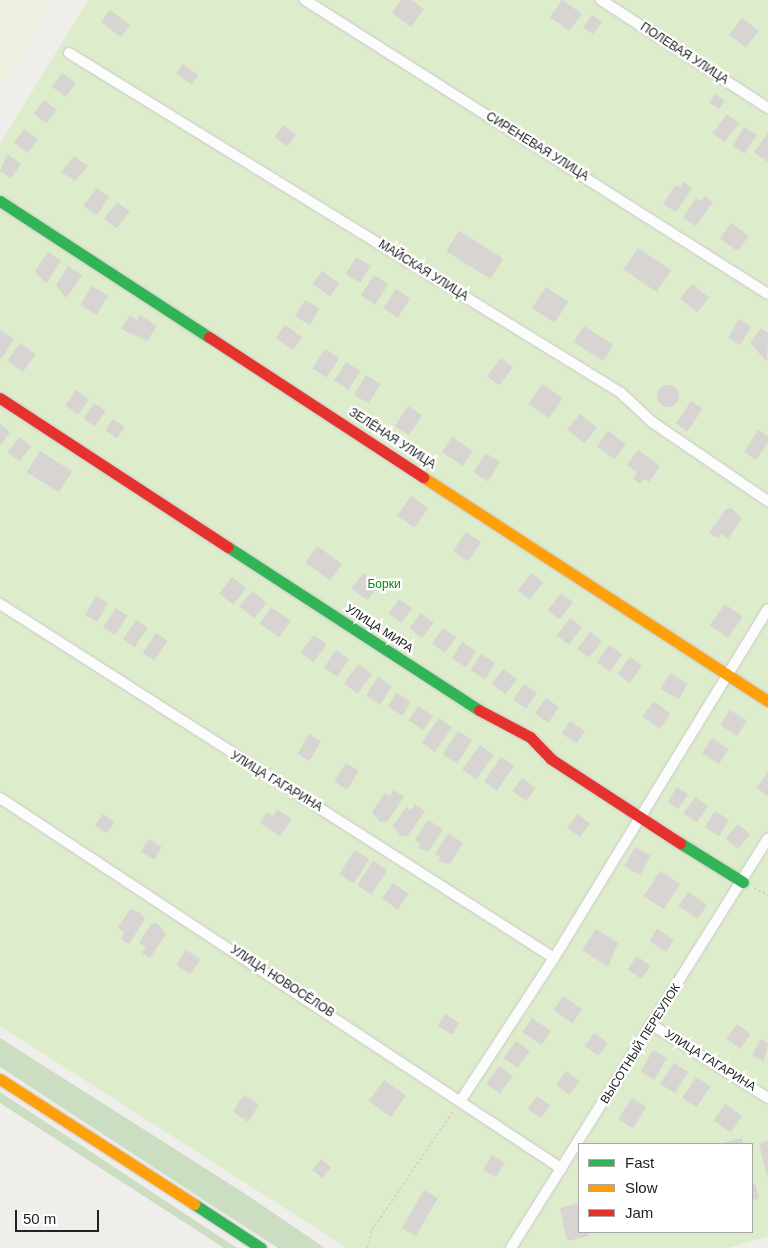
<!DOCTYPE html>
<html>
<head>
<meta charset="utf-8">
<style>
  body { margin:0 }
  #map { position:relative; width:768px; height:1248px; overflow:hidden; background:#f0eeeb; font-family:Arial,sans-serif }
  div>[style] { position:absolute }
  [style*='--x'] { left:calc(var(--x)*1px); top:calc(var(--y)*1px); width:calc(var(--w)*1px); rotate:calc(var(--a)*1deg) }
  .farmland>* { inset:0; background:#efefdf }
  .grass>* { inset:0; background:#ddeccb }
  .forest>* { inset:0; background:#cbdec1 }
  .building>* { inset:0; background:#d7d4d2; transform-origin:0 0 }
  .round { border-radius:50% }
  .path>* { height:2px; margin-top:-1px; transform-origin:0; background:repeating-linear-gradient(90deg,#dccecd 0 2.5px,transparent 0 5px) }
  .roads { filter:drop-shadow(0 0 1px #c9c8c7) drop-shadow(0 0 1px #c9c8c7) }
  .street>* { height:10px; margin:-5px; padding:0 5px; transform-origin:5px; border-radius:5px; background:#fdfcfc }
  .fast>* { height:11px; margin:-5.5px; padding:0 5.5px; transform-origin:5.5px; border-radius:5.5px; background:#30b455 }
  .slow>* { height:11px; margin:-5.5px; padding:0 5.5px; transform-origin:5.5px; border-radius:5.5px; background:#ff9f0a }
  .jam>* { height:11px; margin:-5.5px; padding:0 5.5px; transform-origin:5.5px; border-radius:5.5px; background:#e5322d }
  span { translate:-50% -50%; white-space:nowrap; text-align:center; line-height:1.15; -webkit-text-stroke:4.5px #fff; paint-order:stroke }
  .street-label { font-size:12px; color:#222 }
  .park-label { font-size:12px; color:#0c8416 }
  .legend { position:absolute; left:578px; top:1143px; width:175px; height:90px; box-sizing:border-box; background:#fff; border:1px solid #a7a7a7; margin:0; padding:6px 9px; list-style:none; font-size:15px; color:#222 }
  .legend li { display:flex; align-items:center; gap:10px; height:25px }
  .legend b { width:25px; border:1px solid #a7a7a7 }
  .scale { position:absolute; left:15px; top:1210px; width:84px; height:22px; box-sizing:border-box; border:2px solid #222; border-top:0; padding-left:6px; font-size:15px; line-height:18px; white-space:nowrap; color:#222; -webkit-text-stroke:4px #fff; paint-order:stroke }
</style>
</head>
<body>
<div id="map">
  <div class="farmland">
    <div style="clip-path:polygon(0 0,54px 0,0 88px)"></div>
  </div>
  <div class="grass">
    <div style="clip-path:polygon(evenodd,88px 0,768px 0,768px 1237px,727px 1248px,347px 1248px,0 1026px,0 144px,88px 0,579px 1144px,752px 1144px,752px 1232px,579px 1232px,579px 1144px)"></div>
  </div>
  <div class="forest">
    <div style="clip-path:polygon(0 1038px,244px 1193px,325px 1248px,278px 1248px,219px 1210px,0 1067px)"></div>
    <div style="clip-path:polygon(0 1092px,237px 1248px,224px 1248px,0 1103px)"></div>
  </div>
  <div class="building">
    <div style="clip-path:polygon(401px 0,411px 0,424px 9px,411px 27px,392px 13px)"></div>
    <div style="left:562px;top:0;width:24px;height:21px;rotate:35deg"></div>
    <div style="left:110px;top:10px;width:25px;height:15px;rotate:37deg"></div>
    <div style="left:592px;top:15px;width:12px;height:15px;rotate:35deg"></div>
    <div style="left:742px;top:18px;width:21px;height:21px;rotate:37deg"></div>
    <div style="left:183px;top:64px;width:19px;height:12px;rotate:35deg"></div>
    <div style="left:62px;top:73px;width:17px;height:17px;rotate:36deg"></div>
    <div style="left:715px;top:94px;width:12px;height:10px;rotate:35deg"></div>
    <div style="left:44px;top:100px;width:16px;height:17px;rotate:38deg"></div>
    <div style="left:727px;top:114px;width:15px;height:24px;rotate:37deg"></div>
    <div style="left:283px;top:125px;width:16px;height:15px;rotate:35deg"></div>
    <div style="left:744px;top:127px;width:15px;height:22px;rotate:32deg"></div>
    <div style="left:24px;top:129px;width:17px;height:17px;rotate:36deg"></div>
    <div style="clip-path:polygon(768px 133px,768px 162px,754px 152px)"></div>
    <div style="clip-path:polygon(7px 154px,21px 164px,11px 178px,0 171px)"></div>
    <div style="clip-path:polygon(74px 156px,88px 166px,75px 181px,61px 172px)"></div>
    <div style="clip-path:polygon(684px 182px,692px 188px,676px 212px,663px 204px,676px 185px,680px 187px)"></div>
    <div style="clip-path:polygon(97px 188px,109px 197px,97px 215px,83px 206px)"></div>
    <div style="clip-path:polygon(704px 196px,713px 202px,696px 226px,683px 218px,696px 198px,701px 201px)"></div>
    <div style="left:117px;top:202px;width:16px;height:21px;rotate:38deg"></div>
    <div style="left:731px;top:223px;width:22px;height:19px;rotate:36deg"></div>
    <div style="left:459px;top:231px;width:52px;height:24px;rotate:32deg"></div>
    <div style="left:638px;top:248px;width:40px;height:26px;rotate:34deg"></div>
    <div style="clip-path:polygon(48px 252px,61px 261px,46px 284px,35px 271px)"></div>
    <div style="left:356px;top:257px;width:17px;height:20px;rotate:31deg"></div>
    <div style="clip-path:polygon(68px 266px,82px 275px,66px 298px,56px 285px)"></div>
    <div style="left:322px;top:271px;width:21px;height:16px;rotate:35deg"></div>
    <div style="left:374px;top:275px;width:17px;height:24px;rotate:33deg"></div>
    <div style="left:692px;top:284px;width:22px;height:19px;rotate:39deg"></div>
    <div style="left:92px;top:286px;width:19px;height:22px;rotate:32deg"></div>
    <div style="left:546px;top:287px;width:27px;height:25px;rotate:34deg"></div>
    <div style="left:396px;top:289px;width:17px;height:23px;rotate:33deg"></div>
    <div style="left:305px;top:300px;width:17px;height:19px;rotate:31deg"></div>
    <div style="clip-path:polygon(130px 315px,137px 320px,140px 315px,157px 326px,147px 341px,121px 329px)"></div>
    <div style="left:739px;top:319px;width:14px;height:22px;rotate:30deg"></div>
    <div style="left:285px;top:325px;width:21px;height:16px;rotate:35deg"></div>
    <div style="left:584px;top:326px;width:35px;height:19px;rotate:33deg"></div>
    <div style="clip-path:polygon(761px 328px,768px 333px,767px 362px,750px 343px)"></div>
    <div style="clip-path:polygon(0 330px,14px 339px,2px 358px,0 357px)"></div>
    <div style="left:20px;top:343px;width:19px;height:22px;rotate:35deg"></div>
    <div style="left:325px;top:349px;width:17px;height:23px;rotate:33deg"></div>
    <div style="left:501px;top:358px;width:15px;height:23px;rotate:37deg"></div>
    <div style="left:346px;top:362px;width:17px;height:22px;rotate:33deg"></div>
    <div style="left:366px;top:375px;width:17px;height:23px;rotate:31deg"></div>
    <div style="left:542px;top:384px;width:25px;height:24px;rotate:34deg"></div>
    <div class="round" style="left:657px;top:385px;width:22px;height:22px"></div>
    <div style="left:76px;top:390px;width:16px;height:19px;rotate:35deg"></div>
    <div style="left:691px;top:401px;width:14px;height:27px;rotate:34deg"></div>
    <div style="left:94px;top:403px;width:14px;height:19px;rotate:34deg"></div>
    <div style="left:408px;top:406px;width:17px;height:24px;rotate:33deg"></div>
    <div style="left:580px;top:414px;width:22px;height:20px;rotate:39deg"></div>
    <div style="left:113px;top:419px;width:14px;height:14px;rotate:34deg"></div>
    <div style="clip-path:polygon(0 424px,10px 432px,0 446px)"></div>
    <div style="clip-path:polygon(758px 430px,768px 436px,768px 442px,756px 460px,744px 452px)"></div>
    <div style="left:608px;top:431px;width:22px;height:19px;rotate:36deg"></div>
    <div style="left:19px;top:437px;width:15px;height:19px;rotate:37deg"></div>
    <div style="left:452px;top:437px;width:25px;height:18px;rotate:34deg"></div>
    <div style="clip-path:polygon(638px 450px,660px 466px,649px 482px,644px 479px,640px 484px,633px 478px,637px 472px,627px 465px)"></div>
    <div style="left:40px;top:451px;width:38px;height:25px;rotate:32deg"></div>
    <div style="left:486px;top:453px;width:17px;height:23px;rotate:33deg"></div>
    <div style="left:411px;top:496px;width:21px;height:24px;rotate:35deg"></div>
    <div style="clip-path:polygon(731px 508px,742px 518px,728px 539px,721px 534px,718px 538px,709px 533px,726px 509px)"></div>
    <div style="left:466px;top:532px;width:18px;height:23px;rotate:34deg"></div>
    <div style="left:317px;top:546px;width:31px;height:20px;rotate:36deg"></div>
    <div style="left:363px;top:573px;width:20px;height:19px;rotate:37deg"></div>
    <div style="left:531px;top:573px;width:15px;height:22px;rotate:37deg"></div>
    <div style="left:232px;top:577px;width:18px;height:21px;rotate:38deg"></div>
    <div style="left:252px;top:591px;width:19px;height:20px;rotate:39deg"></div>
    <div style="left:561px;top:593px;width:15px;height:22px;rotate:37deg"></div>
    <div style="left:96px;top:596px;width:14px;height:22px;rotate:30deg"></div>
    <div style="left:399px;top:599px;width:16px;height:18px;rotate:35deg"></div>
    <div style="left:725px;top:604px;width:22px;height:26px;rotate:36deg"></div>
    <div style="left:271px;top:607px;width:24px;height:20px;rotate:35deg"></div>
    <div style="left:116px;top:608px;width:14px;height:23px;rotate:34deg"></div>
    <div style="left:421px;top:613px;width:16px;height:19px;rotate:38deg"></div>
    <div style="left:570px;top:618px;width:15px;height:22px;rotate:37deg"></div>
    <div style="left:136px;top:620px;width:14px;height:23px;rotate:34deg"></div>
    <div style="left:443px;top:628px;width:16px;height:19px;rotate:35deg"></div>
    <div style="left:590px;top:632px;width:15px;height:21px;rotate:37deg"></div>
    <div style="left:156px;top:633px;width:14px;height:24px;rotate:34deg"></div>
    <div style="left:314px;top:635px;width:16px;height:22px;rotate:38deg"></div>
    <div style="left:462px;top:642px;width:17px;height:19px;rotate:33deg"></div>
    <div style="left:609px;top:645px;width:16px;height:21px;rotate:35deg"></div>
    <div style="left:336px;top:650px;width:16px;height:21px;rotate:35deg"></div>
    <div style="left:481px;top:654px;width:17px;height:19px;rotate:33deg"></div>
    <div style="left:630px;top:657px;width:15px;height:21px;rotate:37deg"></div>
    <div style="left:358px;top:664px;width:17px;height:24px;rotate:36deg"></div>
    <div style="left:503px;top:669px;width:17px;height:19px;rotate:36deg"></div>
    <div style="left:670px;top:673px;width:21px;height:18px;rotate:31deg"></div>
    <div style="left:378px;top:677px;width:17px;height:22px;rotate:33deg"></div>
    <div style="left:524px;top:684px;width:16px;height:19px;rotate:35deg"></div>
    <div style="left:396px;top:693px;width:17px;height:16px;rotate:31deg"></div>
    <div style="left:546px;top:698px;width:16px;height:19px;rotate:35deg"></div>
    <div style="left:654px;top:701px;width:21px;height:19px;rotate:37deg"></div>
    <div style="left:418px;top:706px;width:18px;height:17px;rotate:34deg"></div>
    <div style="left:730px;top:710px;width:20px;height:18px;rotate:33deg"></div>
    <div style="left:439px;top:718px;width:16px;height:30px;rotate:35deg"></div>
    <div style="left:570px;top:721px;width:18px;height:15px;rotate:34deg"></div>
    <div style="left:458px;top:731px;width:17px;height:28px;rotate:33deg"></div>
    <div style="left:309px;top:734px;width:14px;height:23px;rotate:30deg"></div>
    <div style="left:712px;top:738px;width:20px;height:18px;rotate:33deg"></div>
    <div style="left:480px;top:745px;width:17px;height:30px;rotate:36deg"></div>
    <div style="left:501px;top:757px;width:16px;height:30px;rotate:35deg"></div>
    <div style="left:346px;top:763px;width:15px;height:22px;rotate:32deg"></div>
    <div style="clip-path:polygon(768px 771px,768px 796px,757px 788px)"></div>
    <div style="left:522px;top:778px;width:17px;height:16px;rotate:36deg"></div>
    <div style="left:677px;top:787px;width:13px;height:18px;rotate:32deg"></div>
    <div style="clip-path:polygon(394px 790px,404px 797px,387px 822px,380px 822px,372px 812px,385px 793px,390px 796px)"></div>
    <div style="left:695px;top:797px;width:16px;height:20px;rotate:35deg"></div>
    <div style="clip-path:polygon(415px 804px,425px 811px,408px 836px,401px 836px,393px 826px,406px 807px,411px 810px)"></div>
    <div style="clip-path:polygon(277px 809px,292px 819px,280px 836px,260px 823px,267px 812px,273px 816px)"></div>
    <div style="left:715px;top:811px;width:17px;height:19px;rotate:33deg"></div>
    <div style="left:103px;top:814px;width:14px;height:14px;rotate:34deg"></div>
    <div style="left:577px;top:814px;width:16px;height:17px;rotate:35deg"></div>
    <div style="clip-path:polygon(428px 820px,443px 829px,429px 851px,418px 848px,420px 844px,415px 840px)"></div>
    <div style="left:738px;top:824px;width:16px;height:19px;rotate:40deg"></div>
    <div style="clip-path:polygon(448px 833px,463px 843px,450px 864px,438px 861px,440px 857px,435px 854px)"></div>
    <div style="left:149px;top:839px;width:15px;height:15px;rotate:32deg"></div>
    <div style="left:635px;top:847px;width:18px;height:22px;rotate:29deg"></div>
    <div style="left:355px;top:850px;width:17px;height:29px;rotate:33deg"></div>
    <div style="left:373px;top:861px;width:17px;height:29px;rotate:33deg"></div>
    <div style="left:660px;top:871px;width:24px;height:30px;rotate:33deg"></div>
    <div style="left:393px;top:883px;width:19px;height:19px;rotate:35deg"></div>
    <div style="left:688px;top:892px;width:23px;height:17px;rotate:34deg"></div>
    <div style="clip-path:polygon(130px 909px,141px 913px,145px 919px,129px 944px,121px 939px,124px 933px,118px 928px)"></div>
    <div style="clip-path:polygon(157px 923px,166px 934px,150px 958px,142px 953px,146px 947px,139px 943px,151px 924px)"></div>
    <div style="clip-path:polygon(596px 929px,618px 943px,608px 967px,582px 950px)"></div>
    <div style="left:657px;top:929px;width:20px;height:14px;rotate:33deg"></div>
    <div style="left:186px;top:950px;width:17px;height:18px;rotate:33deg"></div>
    <div style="left:637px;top:956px;width:17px;height:16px;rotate:36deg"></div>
    <div style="left:563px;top:996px;width:23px;height:17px;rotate:34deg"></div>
    <div style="left:445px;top:1014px;width:17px;height:14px;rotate:31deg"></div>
    <div style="left:532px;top:1018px;width:23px;height:17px;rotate:34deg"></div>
    <div style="left:737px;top:1024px;width:17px;height:18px;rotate:36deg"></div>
    <div style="left:594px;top:1033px;width:17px;height:16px;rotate:36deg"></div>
    <div style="clip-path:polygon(761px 1039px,768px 1043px,764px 1062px,752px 1055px)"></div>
    <div style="left:516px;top:1041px;width:17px;height:21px;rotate:36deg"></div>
    <div style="left:653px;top:1050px;width:16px;height:25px;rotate:30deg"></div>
    <div style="left:674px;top:1063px;width:17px;height:25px;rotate:33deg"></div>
    <div style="left:499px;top:1066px;width:17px;height:22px;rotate:36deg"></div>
    <div style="left:566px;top:1071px;width:17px;height:17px;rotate:36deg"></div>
    <div style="left:696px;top:1077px;width:17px;height:25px;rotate:33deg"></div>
    <div style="left:384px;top:1080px;width:27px;height:26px;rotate:36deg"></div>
    <div style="left:244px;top:1095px;width:18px;height:20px;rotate:34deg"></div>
    <div style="left:537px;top:1096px;width:16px;height:16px;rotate:35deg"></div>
    <div style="left:632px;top:1098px;width:17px;height:25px;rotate:33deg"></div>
    <div style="left:725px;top:1104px;width:21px;height:20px;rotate:35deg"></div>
    <div style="clip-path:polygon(742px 1138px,743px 1144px,722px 1144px,722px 1143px)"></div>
    <div style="clip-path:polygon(768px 1141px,768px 1176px,767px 1177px,759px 1143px)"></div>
    <div style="left:492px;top:1155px;width:15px;height:17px;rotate:32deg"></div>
    <div style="left:321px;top:1159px;width:13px;height:14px;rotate:39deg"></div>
    <div style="clip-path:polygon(755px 1183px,759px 1199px,752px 1200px,752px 1184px)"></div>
    <div style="left:424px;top:1190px;width:16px;height:44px;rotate:30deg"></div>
    <div style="clip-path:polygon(579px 1203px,579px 1232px,588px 1232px,589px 1236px,567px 1241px,560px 1208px)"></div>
  </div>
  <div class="path">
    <div style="--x:754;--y:888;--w:16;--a:27"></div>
    <div style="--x:367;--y:1248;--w:19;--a:-74"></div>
    <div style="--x:372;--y:1230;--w:145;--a:-55.7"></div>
  </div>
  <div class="roads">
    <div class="street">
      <div style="--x:305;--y:0;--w:548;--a:32.42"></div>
      <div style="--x:601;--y:0;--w:199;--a:32.9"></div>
      <div style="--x:69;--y:53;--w:648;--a:31.63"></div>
      <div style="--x:621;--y:393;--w:42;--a:43.1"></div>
      <div style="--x:652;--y:422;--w:140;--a:34.3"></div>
      <div style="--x:0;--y:604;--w:657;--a:32.58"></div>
      <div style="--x:0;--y:798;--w:673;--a:33.43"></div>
      <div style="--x:652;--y:1025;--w:137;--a:32.2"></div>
      <div style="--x:461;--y:1100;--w:170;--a:-56.8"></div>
      <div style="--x:554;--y:958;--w:409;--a:-58.5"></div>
      <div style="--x:511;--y:1248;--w:483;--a:-57.9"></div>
    </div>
    <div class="fast">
      <div style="--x:0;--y:201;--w:249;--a:33.1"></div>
      <div style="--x:228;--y:547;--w:299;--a:33"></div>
      <div style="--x:680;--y:843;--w:74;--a:31.8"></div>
      <div style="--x:194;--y:1204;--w:80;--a:33.3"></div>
    </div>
    <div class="slow">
      <div style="--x:423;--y:477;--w:411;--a:33"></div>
      <div style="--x:0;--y:1079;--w:231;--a:32.8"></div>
    </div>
    <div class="jam">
      <div style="--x:209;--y:337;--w:256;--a:33.2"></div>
      <div style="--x:0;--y:398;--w:272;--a:33.2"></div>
      <div style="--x:479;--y:710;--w:58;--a:27.9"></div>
      <div style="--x:530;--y:737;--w:30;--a:46"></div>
      <div style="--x:551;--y:759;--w:154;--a:33.1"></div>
    </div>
  </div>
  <div class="street-label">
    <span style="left:684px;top:54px;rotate:33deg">ПОЛЕВАЯ УЛИЦА</span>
    <span style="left:537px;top:147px;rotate:32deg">СИРЕНЕВАЯ УЛИЦА</span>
    <span style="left:423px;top:271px;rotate:32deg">МАЙСКАЯ УЛИЦА</span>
    <span style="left:392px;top:439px;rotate:33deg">ЗЕЛЁНАЯ УЛИЦА</span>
    <span style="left:379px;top:629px;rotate:33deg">УЛИЦА МИРА</span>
    <span style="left:276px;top:782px;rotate:31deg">УЛИЦА ГАГАРИНА</span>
    <span style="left:282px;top:982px;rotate:33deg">УЛИЦА НОВОСЁЛОВ</span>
    <span style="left:641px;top:1044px;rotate:-58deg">ВЫСОТНЫЙ ПЕРЕУЛОК</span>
    <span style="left:710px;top:1061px;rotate:32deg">УЛИЦА ГАГАРИНА</span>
  </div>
  <div class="park-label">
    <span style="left:384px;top:585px">Борки</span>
  </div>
  <ul class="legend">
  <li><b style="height:6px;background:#30b455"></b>Fast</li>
  <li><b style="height:6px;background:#ff9f0a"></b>Slow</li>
  <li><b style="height:6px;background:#e5322d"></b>Jam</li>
  </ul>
  <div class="scale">50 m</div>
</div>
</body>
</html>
